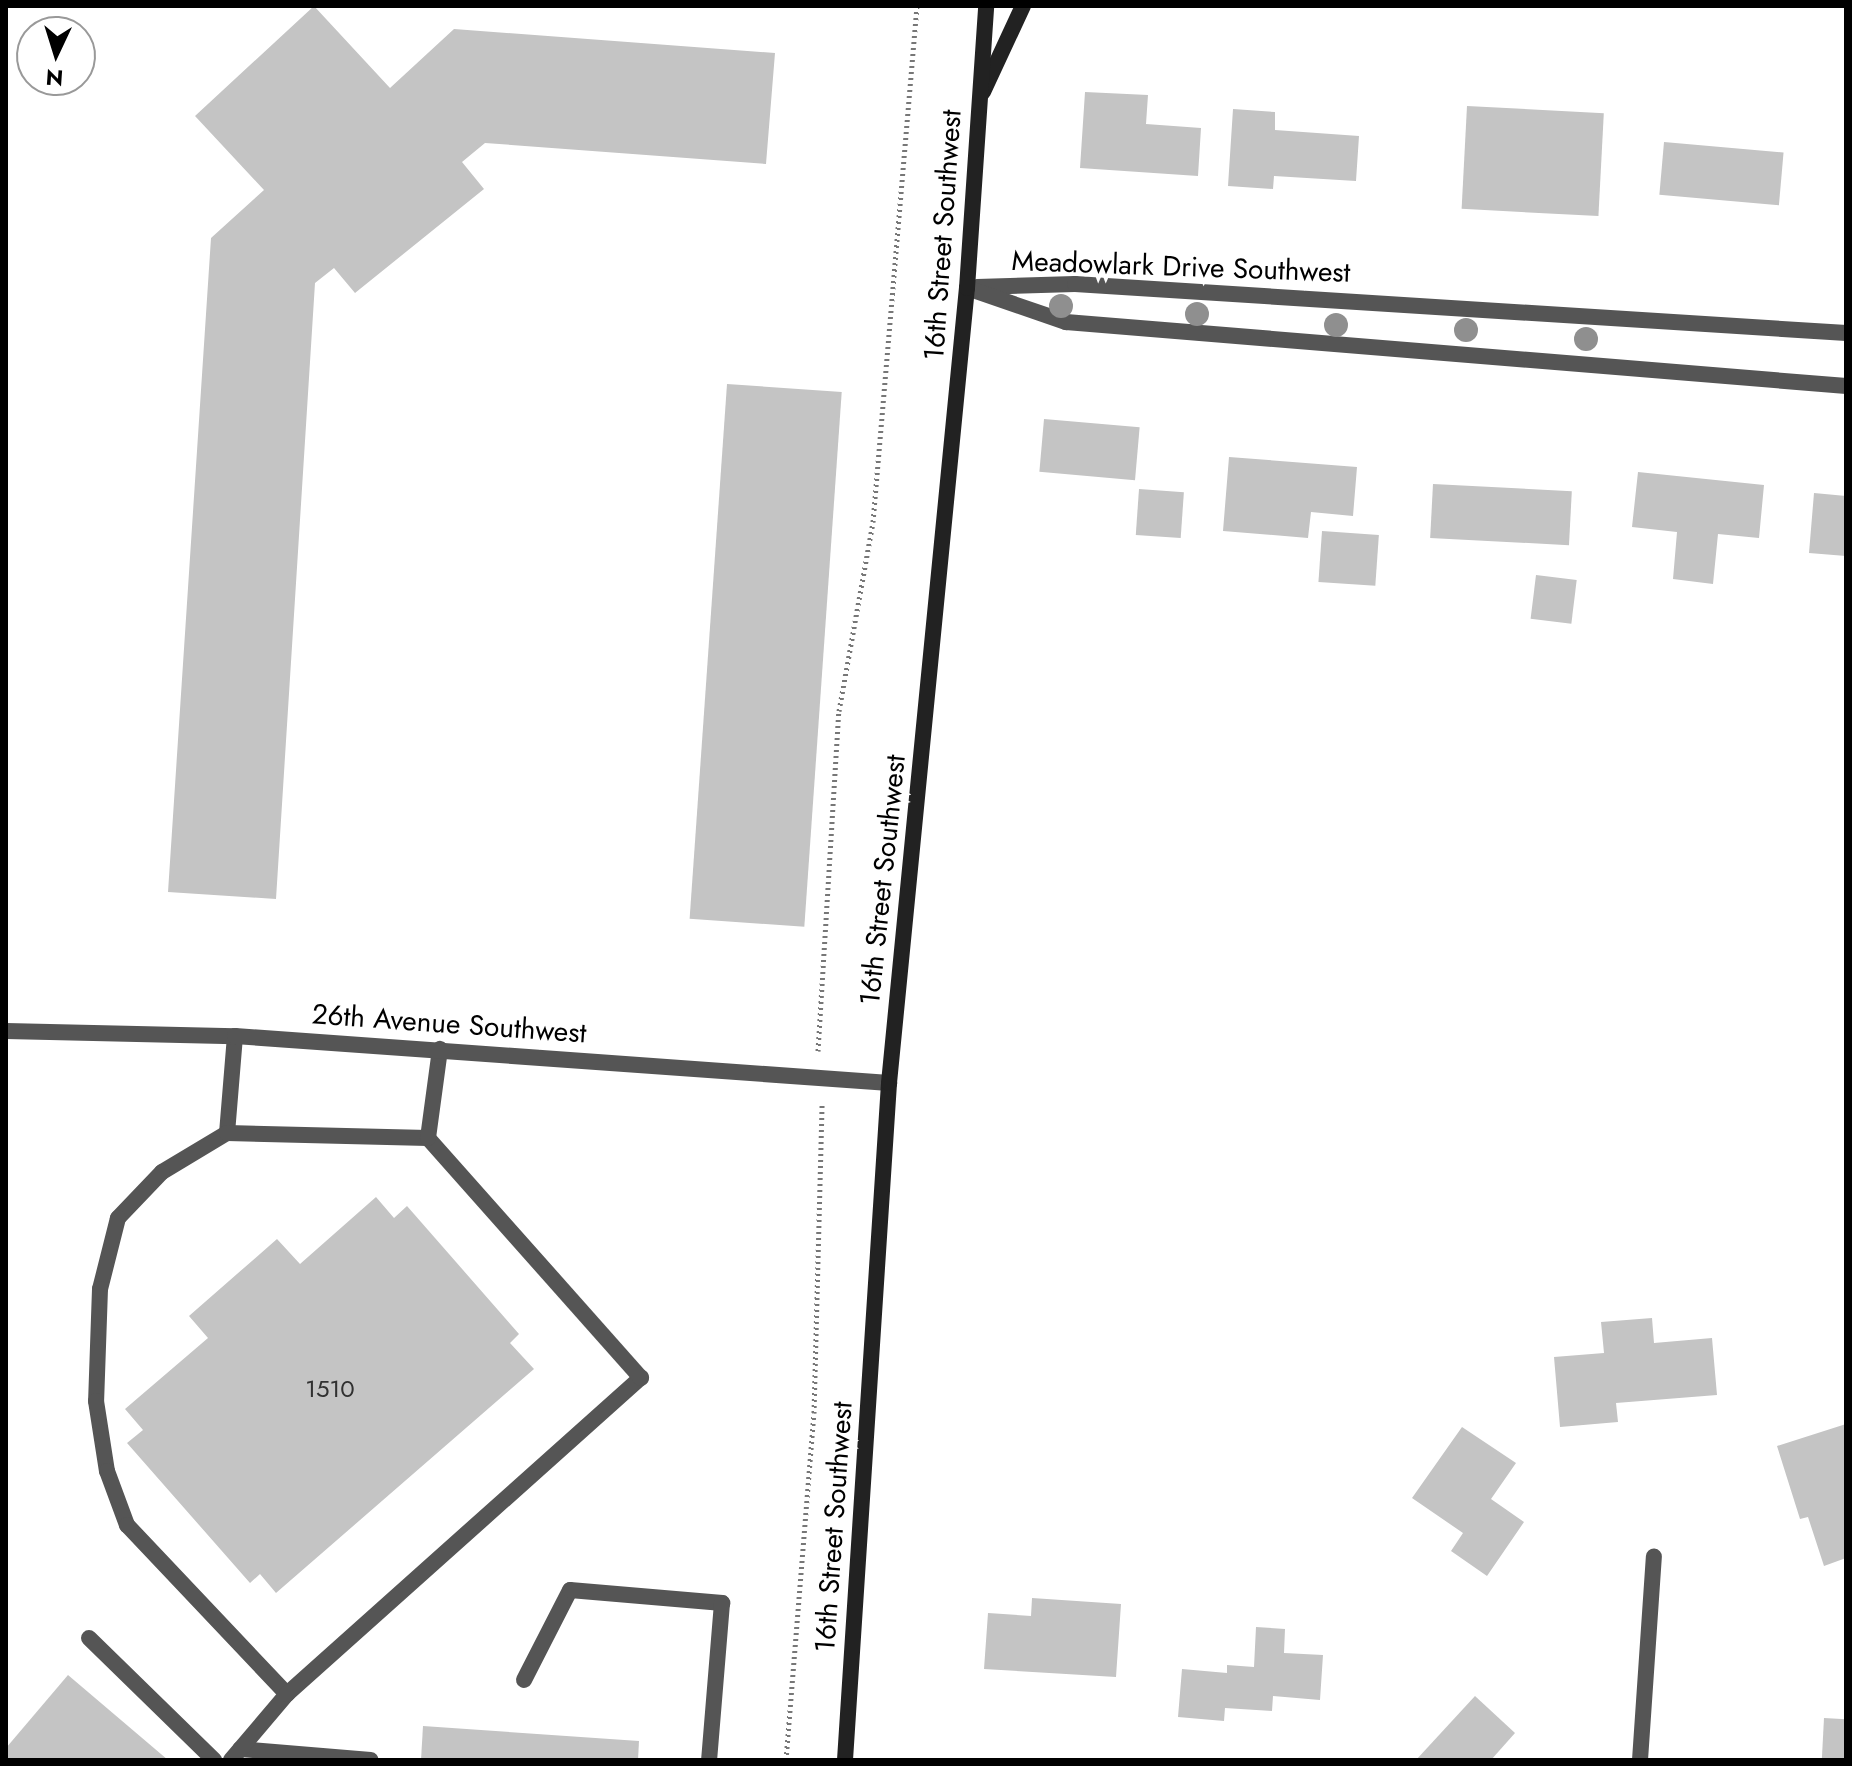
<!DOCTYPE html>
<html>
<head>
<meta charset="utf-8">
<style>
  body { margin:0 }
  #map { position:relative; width:1852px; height:1766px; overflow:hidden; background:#fff; font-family:Jost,sans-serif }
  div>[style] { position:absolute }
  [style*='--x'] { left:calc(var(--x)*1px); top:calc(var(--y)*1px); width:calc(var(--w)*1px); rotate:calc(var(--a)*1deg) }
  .building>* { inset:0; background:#c4c4c4; transform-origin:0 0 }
  .path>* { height:5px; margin-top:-2.5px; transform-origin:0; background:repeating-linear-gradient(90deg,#777 0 2px,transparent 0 6px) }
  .lane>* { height:16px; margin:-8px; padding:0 8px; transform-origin:8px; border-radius:8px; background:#555 }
  .street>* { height:16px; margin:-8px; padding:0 8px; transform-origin:8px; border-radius:8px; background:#555 }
  .secondary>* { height:16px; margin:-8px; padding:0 8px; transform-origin:8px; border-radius:8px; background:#222 }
  .trees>* { width:24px; height:24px; margin:-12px; border-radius:50%; background:#8f8f8f }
  span { translate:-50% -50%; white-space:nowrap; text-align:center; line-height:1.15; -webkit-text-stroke:7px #fff; paint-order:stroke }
  .number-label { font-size:24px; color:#313131 }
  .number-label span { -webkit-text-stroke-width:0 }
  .street-label { font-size:28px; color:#000 }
  .frame { position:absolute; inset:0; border:8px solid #000; pointer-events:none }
  .north { position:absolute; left:16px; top:16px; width:80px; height:80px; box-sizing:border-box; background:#fff; border:2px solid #999; border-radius:50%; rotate:184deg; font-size:22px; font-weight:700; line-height:32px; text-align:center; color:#000 }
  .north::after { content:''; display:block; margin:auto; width:28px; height:36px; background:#000; clip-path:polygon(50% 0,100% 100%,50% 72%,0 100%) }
</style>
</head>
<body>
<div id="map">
  <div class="building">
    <div style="clip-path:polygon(314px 6px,390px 88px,454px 29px,775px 53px,766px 164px,485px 143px,462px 162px,484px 189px,355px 293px,334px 268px,315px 283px,276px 899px,168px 892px,211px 238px,264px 190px,195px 116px)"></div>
    <div style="clip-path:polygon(1085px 92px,1148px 95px,1146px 124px,1201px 128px,1198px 176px,1080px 168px)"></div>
    <div style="left:1467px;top:106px;width:137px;height:103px;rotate:3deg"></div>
    <div style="clip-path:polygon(1233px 109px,1275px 112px,1275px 130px,1359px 136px,1356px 181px,1274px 176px,1273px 189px,1228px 186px)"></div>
    <div style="left:1664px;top:142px;width:120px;height:53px;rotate:5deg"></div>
    <div style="left:727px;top:384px;width:115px;height:536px;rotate:4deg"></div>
    <div style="left:1044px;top:419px;width:96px;height:53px;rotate:5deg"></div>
    <div style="clip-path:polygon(1229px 457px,1357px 467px,1353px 516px,1311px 512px,1308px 538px,1223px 531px)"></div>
    <div style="clip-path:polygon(1638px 472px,1764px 485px,1759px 538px,1718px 534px,1713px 584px,1673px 579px,1677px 532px,1632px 527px)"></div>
    <div style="left:1433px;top:484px;width:139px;height:54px;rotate:3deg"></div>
    <div style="left:1139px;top:489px;width:45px;height:46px;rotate:4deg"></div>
    <div style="clip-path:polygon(1814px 493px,1846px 496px,1846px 556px,1809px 553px)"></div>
    <div style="left:1322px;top:531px;width:57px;height:51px;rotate:4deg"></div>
    <div style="left:1536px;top:575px;width:41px;height:44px;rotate:7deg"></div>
    <div style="clip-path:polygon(376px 1197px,394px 1218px,407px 1206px,519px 1334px,510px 1343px,534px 1369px,276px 1593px,260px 1574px,250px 1583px,127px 1443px,143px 1430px,125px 1409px,208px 1338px,189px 1316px,277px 1239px,300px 1264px)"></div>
    <div style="clip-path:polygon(1652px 1318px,1654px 1343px,1712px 1338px,1717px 1395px,1616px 1403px,1618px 1422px,1560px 1427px,1554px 1357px,1604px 1353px,1601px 1322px)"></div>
    <div style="clip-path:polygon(1846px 1424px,1846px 1558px,1824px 1566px,1808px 1517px,1800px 1519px,1777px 1446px)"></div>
    <div style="clip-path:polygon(1462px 1427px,1516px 1463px,1491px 1499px,1524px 1522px,1487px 1576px,1451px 1551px,1463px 1533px,1412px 1498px)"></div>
    <div style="clip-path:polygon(1032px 1598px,1121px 1604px,1116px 1677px,984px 1669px,988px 1613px,1031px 1616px)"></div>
    <div style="clip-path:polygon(1256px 1627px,1285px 1629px,1284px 1653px,1323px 1655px,1320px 1700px,1273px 1696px,1272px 1711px,1225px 1708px,1224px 1721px,1178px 1717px,1182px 1669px,1227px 1673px,1227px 1665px,1254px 1667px)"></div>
    <div style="clip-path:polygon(68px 1675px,168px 1760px,6px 1760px,6px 1748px)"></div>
    <div style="clip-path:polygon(1475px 1696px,1515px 1733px,1491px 1760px,1416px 1760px)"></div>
    <div style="left:1824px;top:1718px;width:22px;height:42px;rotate:3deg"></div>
    <div style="clip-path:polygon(423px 1726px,639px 1741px,638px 1760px,421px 1760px)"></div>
  </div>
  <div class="path">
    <div style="--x:818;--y:1051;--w:341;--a:-86.5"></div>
    <div style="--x:839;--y:711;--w:192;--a:-79.8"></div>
    <div style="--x:873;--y:522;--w:518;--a:-85.13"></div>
    <div style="--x:786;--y:1760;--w:348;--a:-85.4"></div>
    <div style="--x:814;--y:1413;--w:308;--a:-88.5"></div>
  </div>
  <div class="lane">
    <div style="--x:235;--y:1036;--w:97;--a:94.7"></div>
    <div style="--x:227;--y:1133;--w:76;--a:149"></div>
    <div style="--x:162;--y:1172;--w:64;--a:133.7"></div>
    <div style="--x:118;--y:1218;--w:73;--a:104.2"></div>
    <div style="--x:100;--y:1289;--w:112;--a:92"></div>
    <div style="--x:96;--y:1401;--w:71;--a:81.1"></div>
    <div style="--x:107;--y:1471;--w:58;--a:69.7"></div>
    <div style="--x:127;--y:1525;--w:233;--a:46.6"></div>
    <div style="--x:227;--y:1133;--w:201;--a:1.4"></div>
    <div style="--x:89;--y:1638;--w:175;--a:44.3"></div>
    <div style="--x:524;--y:1680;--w:101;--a:-62.9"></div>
    <div style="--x:570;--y:1590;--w:153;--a:4.9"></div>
    <div style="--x:722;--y:1603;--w:158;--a:94.7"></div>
    <div style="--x:240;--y:1749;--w:131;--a:4.8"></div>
    <div style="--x:231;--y:1760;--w:87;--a:-49.7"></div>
    <div style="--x:287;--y:1694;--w:475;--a:-41.8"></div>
    <div style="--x:641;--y:1378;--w:321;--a:-131.6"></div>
    <div style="--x:428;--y:1138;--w:90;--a:-82.3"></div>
  </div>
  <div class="street">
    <div style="--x:977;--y:287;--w:98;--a:-1.8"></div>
    <div style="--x:1075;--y:284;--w:773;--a:3.64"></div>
    <div style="--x:967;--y:288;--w:105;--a:19"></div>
    <div style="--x:1066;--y:322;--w:783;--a:4.69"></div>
    <div style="--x:6;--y:1031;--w:229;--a:1.3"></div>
    <div style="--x:235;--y:1036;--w:656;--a:4.11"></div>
    <div style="--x:1640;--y:1760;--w:204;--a:-86.1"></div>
  </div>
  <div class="secondary">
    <div style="--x:983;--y:92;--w:95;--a:-65.1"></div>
    <div style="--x:845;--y:1760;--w:678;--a:-86.28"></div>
    <div style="--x:889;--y:1083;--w:799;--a:-84.4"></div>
    <div style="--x:967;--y:288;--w:283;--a:-86.1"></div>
  </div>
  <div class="trees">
    <div style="left:1061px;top:306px"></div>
    <div style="left:1197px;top:314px"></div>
    <div style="left:1336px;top:325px"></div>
    <div style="left:1466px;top:330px"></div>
    <div style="left:1586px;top:339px"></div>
  </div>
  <div class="number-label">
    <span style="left:330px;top:1389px">1510</span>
  </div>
  <div class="street-label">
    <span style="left:943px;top:235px;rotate:-86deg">16th Street Southwest</span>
    <span style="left:1181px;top:267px;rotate:2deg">Meadowlark Drive Southwest</span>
    <span style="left:883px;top:880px;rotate:-84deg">16th Street Southwest</span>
    <span style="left:449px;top:1024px;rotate:4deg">26th Avenue Southwest</span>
    <span style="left:834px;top:1527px;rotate:-86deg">16th Street Southwest</span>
  </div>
  <div class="frame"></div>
  <div class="north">N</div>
</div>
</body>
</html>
